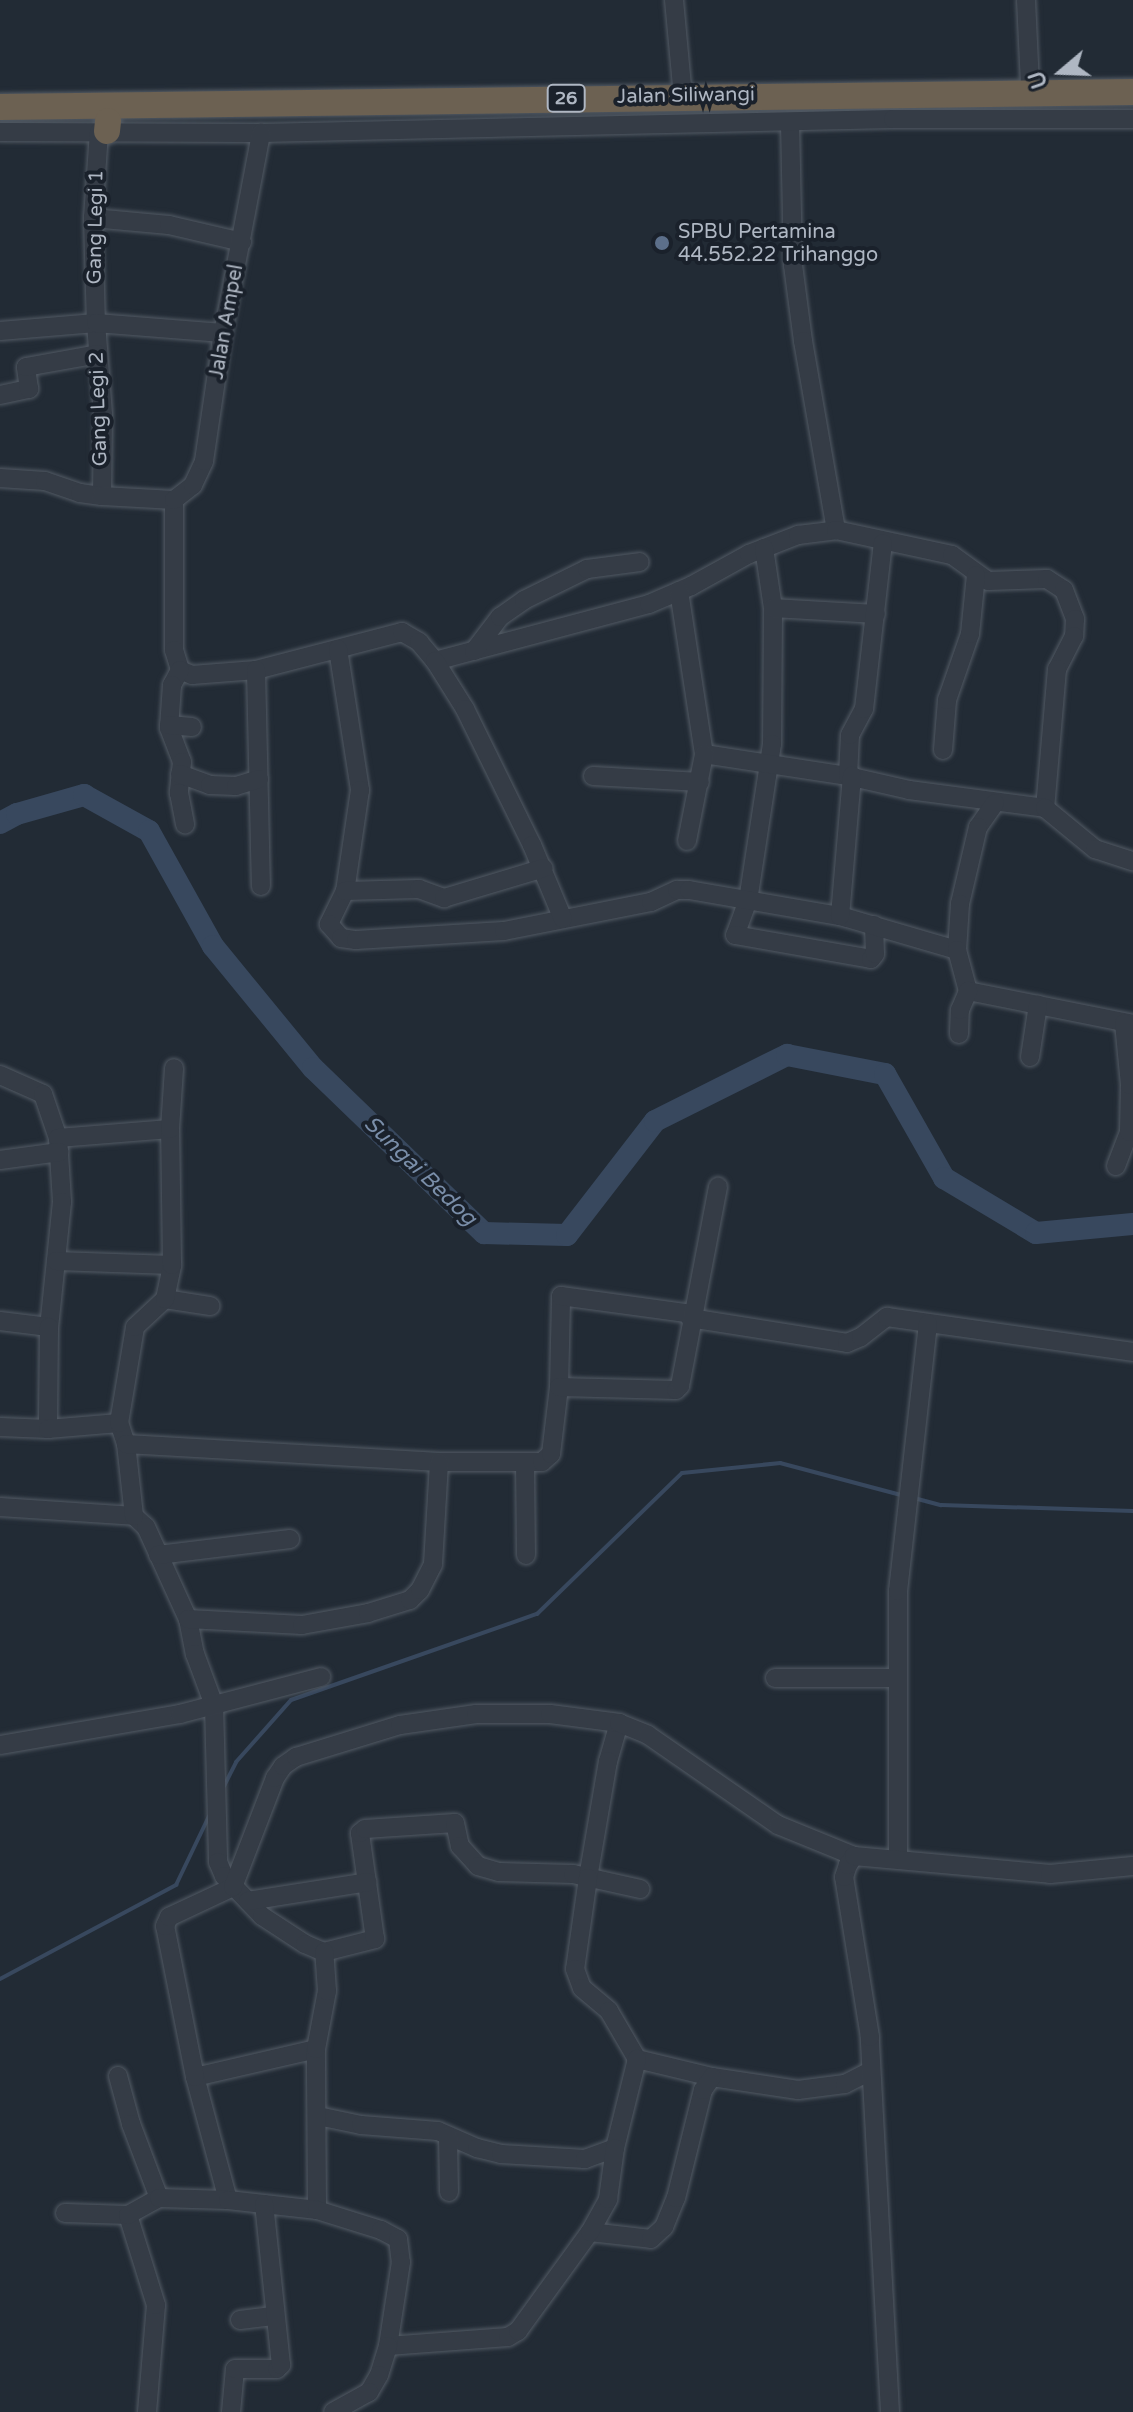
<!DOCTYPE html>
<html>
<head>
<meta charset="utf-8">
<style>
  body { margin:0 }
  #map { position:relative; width:1133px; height:2412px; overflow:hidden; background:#222b35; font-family:"Varela Round",sans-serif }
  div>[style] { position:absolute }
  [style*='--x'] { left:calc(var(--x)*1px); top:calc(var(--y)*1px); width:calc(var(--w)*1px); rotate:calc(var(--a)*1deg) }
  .stream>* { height:4px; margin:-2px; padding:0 2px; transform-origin:2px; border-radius:2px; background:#38485e }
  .river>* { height:22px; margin:-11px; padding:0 11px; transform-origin:11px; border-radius:11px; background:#38485e }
  .roads { filter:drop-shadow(0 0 2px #525a64) drop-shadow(0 0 2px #525a64) }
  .minor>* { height:18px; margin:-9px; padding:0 9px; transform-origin:9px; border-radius:9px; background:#353c46 }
  .highway>* { height:26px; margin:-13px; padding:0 13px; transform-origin:13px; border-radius:13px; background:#6c6152 }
  .dots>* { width:22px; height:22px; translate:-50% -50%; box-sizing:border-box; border:4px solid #1a212b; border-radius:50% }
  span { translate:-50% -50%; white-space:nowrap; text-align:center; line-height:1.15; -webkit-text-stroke:8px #1a212b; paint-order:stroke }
  .shield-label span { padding:2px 6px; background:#1a212b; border:2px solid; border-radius:6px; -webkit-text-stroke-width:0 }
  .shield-label { font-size:18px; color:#afb7c3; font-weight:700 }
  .street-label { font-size:20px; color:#afb7c3 }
  .poi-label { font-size:20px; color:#afb7c3 }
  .left { translate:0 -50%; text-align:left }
  .water-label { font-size:22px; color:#7a8ea9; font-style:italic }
  .north { position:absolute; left:1021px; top:32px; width:80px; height:80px; -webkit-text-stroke:6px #1a212b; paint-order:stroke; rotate:251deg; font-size:22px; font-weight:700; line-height:32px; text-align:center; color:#afb7c3 }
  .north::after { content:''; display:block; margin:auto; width:28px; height:36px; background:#afb7c3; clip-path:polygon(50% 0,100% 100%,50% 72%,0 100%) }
</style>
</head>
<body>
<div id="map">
  <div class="stream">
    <div style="--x:914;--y:1498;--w:28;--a:15"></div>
    <div style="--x:941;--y:1505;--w:192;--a:1.8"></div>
    <div style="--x:223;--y:1788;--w:29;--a:-63"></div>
    <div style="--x:236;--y:1762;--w:83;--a:-48.4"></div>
    <div style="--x:291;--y:1700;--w:261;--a:-19.3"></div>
    <div style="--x:537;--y:1614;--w:202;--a:-44.2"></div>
    <div style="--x:682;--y:1473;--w:99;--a:-5.8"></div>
    <div style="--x:780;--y:1463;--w:129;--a:14.8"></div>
    <div style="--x:0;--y:1979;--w:200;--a:-28.1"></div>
    <div style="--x:176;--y:1885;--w:79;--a:-64.4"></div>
  </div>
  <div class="river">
    <div style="--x:0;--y:823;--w:19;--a:-28"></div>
    <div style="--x:17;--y:814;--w:70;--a:-15.8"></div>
    <div style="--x:84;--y:795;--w:74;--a:29"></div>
    <div style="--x:149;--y:831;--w:132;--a:60.9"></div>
    <div style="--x:213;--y:946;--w:158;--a:50.7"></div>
    <div style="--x:313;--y:1068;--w:238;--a:44"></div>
    <div style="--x:484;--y:1233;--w:83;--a:1.4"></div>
    <div style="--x:567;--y:1235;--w:144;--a:-52.3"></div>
    <div style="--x:655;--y:1121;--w:148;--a:-26.6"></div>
    <div style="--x:787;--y:1055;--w:100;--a:11"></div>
    <div style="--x:885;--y:1074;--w:120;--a:60.4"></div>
    <div style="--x:944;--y:1178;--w:107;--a:30.9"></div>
    <div style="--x:1036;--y:1233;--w:97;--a:-5.3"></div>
  </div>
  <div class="roads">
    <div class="minor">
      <div style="--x:674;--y:0;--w:86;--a:84.7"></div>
      <div style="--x:1026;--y:0;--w:85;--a:87.3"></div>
      <div style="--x:790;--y:122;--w:143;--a:88.8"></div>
      <div style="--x:793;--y:265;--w:77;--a:82.5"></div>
      <div style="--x:803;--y:341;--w:192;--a:80.1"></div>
      <div style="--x:0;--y:132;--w:261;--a:0.2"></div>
      <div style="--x:261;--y:133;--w:632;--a:-1.27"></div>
      <div style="--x:893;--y:119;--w:240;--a:0"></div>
      <div style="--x:99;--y:132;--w:86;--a:94"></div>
      <div style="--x:93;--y:218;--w:105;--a:88.4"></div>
      <div style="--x:96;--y:323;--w:92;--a:85.6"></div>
      <div style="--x:103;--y:415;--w:81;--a:90.7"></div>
      <div style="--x:93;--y:218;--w:76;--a:5.3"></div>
      <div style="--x:169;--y:225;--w:75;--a:13.1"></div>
      <div style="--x:0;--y:331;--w:96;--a:-4.8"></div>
      <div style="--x:96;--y:323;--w:127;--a:4.5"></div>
      <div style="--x:0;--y:395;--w:30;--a:-12"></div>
      <div style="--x:29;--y:389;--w:22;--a:-98"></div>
      <div style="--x:26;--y:367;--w:73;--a:-10.2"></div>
      <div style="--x:0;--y:478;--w:45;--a:3.8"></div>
      <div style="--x:45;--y:481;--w:37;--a:19"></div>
      <div style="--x:80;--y:493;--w:22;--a:8"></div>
      <div style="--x:102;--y:496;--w:72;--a:3.2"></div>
      <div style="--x:174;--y:500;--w:150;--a:90"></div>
      <div style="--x:174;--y:650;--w:21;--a:73"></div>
      <div style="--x:180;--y:670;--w:13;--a:23"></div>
      <div style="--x:192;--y:675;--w:64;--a:-4.5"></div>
      <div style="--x:256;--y:670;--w:151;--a:-14.6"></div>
      <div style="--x:402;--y:632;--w:20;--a:30"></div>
      <div style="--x:419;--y:642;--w:25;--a:50"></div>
      <div style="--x:435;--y:661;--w:221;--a:-14.9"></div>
      <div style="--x:649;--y:604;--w:46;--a:-23.2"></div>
      <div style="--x:691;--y:586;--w:66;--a:-28.9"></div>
      <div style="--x:749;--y:554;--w:53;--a:-21.2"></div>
      <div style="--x:798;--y:535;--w:38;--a:-7"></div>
      <div style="--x:836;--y:530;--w:119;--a:12.2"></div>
      <div style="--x:952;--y:555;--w:44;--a:35.8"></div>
      <div style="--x:988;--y:581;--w:59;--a:-1.9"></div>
      <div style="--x:1047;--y:579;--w:20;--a:33"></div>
      <div style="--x:1064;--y:590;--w:31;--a:69"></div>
      <div style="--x:1075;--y:619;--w:17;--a:93"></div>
      <div style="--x:1074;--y:636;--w:37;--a:117"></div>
      <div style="--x:1057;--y:669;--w:140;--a:94.9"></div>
      <div style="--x:174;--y:500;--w:24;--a:-38"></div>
      <div style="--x:193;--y:485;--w:26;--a:-65"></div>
      <div style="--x:204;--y:461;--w:129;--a:-81.6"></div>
      <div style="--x:223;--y:333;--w:204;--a:-79.2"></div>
      <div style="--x:764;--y:548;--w:61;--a:81.5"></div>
      <div style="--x:773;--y:608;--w:136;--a:90.4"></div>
      <div style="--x:772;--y:744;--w:158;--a:98.7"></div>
      <div style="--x:748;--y:900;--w:37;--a:110"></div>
      <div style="--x:735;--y:935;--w:138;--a:10"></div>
      <div style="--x:871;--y:959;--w:6;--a:-51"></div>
      <div style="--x:875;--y:954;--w:29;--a:-92"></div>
      <div style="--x:679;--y:591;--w:165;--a:81.3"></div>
      <div style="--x:704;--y:754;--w:146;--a:8.7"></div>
      <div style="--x:848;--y:776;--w:63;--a:12.9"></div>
      <div style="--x:909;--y:790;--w:137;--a:7.5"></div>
      <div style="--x:1045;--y:808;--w:65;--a:39.4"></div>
      <div style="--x:1095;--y:849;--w:40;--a:18"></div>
      <div style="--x:773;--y:608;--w:103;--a:3.3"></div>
      <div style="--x:338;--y:649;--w:143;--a:81.1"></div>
      <div style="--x:360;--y:790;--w:102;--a:98.4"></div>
      <div style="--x:345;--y:891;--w:37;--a:116"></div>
      <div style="--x:329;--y:924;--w:18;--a:49"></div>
      <div style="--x:341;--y:938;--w:15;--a:8"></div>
      <div style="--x:356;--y:940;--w:148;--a:-3.5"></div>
      <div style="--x:504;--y:931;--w:150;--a:-11.2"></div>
      <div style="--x:651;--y:902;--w:29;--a:-25"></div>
      <div style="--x:677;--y:890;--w:12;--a:0"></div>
      <div style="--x:689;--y:890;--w:153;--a:9.8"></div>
      <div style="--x:840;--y:916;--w:122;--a:16.2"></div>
      <div style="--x:474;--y:651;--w:43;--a:-52.6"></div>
      <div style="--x:500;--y:617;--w:29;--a:-35"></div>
      <div style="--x:524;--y:600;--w:70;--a:-26.2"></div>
      <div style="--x:587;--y:569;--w:53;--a:-7.5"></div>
      <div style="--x:435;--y:661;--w:57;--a:58"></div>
      <div style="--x:465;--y:709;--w:152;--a:63.8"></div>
      <div style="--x:532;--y:845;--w:80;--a:67.3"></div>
      <div style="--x:180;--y:670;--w:17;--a:118"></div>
      <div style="--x:172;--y:685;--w:43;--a:94"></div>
      <div style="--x:169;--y:728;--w:36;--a:69"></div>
      <div style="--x:182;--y:762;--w:31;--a:96"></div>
      <div style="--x:179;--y:793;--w:32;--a:79"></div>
      <div style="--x:256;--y:670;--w:216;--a:88.7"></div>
      <div style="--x:169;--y:725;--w:23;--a:5"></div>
      <div style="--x:943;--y:750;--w:50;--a:-85.4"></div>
      <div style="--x:947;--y:700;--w:70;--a:-70.8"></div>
      <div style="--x:970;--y:634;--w:59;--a:-84.2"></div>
      <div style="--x:180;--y:774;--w:32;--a:20"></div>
      <div style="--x:210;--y:785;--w:26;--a:2"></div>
      <div style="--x:236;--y:786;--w:24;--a:-17"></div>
      <div style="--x:593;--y:776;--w:107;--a:3.2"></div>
      <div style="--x:848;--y:776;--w:41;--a:-87.2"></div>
      <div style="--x:850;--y:735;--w:30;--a:-62"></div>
      <div style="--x:864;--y:709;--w:167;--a:-83.5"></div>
      <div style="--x:995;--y:803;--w:29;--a:125"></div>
      <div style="--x:978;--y:827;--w:79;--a:103.2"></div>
      <div style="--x:960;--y:904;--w:46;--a:93.7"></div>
      <div style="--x:957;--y:950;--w:42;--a:75"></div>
      <div style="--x:968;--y:991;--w:168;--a:11.3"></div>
      <div style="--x:687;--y:841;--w:89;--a:-78.9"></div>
      <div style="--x:345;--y:891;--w:74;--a:-1.5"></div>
      <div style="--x:419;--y:889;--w:27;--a:20"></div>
      <div style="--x:444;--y:898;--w:104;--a:-16.7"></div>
      <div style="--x:840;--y:916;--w:141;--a:-85.1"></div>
      <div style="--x:959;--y:1034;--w:24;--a:-88"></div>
      <div style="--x:960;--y:1010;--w:21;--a:-67"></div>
      <div style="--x:1030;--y:1057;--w:53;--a:-81.3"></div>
      <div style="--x:0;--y:1075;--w:47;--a:23.8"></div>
      <div style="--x:43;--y:1094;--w:46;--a:71.2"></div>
      <div style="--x:58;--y:1138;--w:64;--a:86.4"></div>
      <div style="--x:62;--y:1202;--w:126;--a:95.9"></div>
      <div style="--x:58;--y:1138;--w:112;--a:-4.6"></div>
      <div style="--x:0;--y:1160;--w:60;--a:-7.7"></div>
      <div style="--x:1116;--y:1166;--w:36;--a:-69"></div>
      <div style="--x:1129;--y:1132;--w:47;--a:-88.8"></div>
      <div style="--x:1130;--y:1085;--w:62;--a:-95.5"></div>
      <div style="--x:56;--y:1261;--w:116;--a:2"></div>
      <div style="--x:165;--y:1299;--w:46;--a:8.8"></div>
      <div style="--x:690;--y:1318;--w:159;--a:9"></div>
      <div style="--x:847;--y:1343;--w:15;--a:-23"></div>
      <div style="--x:861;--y:1337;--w:33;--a:-38"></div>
      <div style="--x:887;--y:1317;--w:248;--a:8.1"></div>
      <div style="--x:0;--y:1321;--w:49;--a:7"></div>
      <div style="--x:49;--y:1327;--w:102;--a:90.6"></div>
      <div style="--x:559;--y:1387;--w:91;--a:-88.7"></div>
      <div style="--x:561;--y:1296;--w:132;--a:7.8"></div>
      <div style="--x:0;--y:1427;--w:48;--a:2.4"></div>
      <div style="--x:48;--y:1429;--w:71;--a:-4.8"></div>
      <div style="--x:126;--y:1444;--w:22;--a:-108"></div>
      <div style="--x:119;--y:1423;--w:97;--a:-80.5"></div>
      <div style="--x:135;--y:1327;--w:41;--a:-43"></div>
      <div style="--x:165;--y:1299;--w:35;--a:-78"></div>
      <div style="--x:172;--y:1265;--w:136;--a:-90.8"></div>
      <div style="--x:170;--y:1129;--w:61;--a:-86.2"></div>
      <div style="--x:525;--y:1462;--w:93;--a:89.4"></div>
      <div style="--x:0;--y:1507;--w:134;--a:3.8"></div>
      <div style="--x:134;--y:1516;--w:16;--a:43"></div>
      <div style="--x:146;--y:1527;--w:101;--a:65.5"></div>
      <div style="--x:188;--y:1619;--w:36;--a:79"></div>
      <div style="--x:195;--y:1654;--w:54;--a:69.6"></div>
      <div style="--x:214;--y:1705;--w:157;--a:88.5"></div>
      <div style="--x:218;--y:1862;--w:15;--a:67"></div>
      <div style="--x:224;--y:1876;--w:55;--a:46.5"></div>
      <div style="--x:262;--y:1916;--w:51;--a:33.1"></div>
      <div style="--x:305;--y:1944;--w:21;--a:23"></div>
      <div style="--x:324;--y:1952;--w:53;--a:-14.3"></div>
      <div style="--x:375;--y:1939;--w:107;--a:-98.1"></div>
      <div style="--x:360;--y:1833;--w:6;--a:-39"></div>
      <div style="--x:365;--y:1829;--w:90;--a:-3.8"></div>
      <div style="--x:455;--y:1823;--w:24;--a:78"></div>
      <div style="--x:460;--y:1846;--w:27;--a:48"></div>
      <div style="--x:478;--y:1866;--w:22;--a:16"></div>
      <div style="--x:499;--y:1872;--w:74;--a:1.5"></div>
      <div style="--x:573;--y:1874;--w:69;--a:12.6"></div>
      <div style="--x:134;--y:1516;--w:72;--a:-96.3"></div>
      <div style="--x:126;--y:1444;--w:314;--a:3.3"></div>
      <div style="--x:439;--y:1462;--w:103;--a:0"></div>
      <div style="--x:542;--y:1462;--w:12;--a:-42"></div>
      <div style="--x:551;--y:1454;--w:67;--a:-83.2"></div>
      <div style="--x:559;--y:1387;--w:117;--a:1.5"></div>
      <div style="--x:676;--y:1390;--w:6;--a:-45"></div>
      <div style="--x:680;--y:1386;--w:203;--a:-79.2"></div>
      <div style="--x:158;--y:1555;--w:133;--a:-6.9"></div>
      <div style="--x:188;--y:1619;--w:114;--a:3"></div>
      <div style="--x:302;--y:1625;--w:67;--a:-10.3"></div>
      <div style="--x:368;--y:1613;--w:44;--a:-17.2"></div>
      <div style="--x:410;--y:1600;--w:14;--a:-45"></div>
      <div style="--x:420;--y:1590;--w:29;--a:-63"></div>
      <div style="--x:433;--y:1564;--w:102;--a:-86.6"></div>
      <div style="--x:775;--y:1678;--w:123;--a:0"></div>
      <div style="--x:619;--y:1723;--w:40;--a:106"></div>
      <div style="--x:608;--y:1761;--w:119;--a:99.7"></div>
      <div style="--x:588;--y:1878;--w:92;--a:98.1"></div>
      <div style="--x:575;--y:1969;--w:20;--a:70"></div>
      <div style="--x:582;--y:1988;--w:35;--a:40"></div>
      <div style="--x:609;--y:2011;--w:56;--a:59.7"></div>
      <div style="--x:637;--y:2059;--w:77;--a:13.5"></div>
      <div style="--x:712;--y:2077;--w:87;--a:8.6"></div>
      <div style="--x:798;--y:2090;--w:47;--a:-7.3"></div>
      <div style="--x:845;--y:2084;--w:27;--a:-27"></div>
      <div style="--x:0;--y:1745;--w:183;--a:-9.8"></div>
      <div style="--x:180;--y:1714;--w:146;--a:-14.7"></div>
      <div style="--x:898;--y:1858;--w:267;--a:-90"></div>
      <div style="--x:898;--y:1591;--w:269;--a:-83.6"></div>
      <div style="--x:248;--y:1901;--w:121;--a:-9"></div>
      <div style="--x:118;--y:2076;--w:50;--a:74.8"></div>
      <div style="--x:131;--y:2124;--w:79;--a:69.3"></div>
      <div style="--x:195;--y:2077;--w:124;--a:-13"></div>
      <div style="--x:318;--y:2116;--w:44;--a:11.8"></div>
      <div style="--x:361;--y:2125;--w:77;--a:4.5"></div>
      <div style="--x:438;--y:2131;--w:43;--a:23.6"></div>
      <div style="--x:477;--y:2148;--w:25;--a:14"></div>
      <div style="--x:501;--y:2154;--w:84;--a:3.4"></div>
      <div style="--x:585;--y:2159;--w:32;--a:-20"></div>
      <div style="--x:615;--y:2148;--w:92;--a:-76.1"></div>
      <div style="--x:448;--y:2136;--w:56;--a:89"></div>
      <div style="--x:228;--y:2200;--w:127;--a:-105"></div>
      <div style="--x:195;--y:2077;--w:154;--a:-101.2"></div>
      <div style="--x:165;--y:1926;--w:10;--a:-66"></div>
      <div style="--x:169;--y:1917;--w:71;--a:-25.1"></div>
      <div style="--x:233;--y:1887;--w:117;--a:-68.9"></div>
      <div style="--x:275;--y:1778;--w:14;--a:-56"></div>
      <div style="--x:283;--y:1766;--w:16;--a:-35"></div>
      <div style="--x:296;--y:1757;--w:109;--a:-17.1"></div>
      <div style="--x:400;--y:1725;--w:77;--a:-8.2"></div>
      <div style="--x:476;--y:1714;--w:74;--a:0"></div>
      <div style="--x:550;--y:1714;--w:70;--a:7.4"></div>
      <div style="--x:619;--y:1723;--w:31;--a:22"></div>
      <div style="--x:648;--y:1735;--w:158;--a:34.7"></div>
      <div style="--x:778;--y:1825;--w:82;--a:22.2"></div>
      <div style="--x:317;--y:2210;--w:161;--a:-90.4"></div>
      <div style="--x:316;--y:2049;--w:59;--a:-79.3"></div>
      <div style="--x:327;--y:1991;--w:39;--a:-94"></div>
      <div style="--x:65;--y:2213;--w:63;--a:1.8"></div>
      <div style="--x:590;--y:2232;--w:61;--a:6.5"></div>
      <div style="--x:651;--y:2239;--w:18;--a:-43"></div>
      <div style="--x:664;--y:2227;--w:31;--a:-68"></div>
      <div style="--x:676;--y:2198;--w:111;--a:-76"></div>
      <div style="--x:703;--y:2090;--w:16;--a:-55"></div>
      <div style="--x:240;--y:2320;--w:35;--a:-7"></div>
      <div style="--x:388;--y:2346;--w:120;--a:-4.3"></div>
      <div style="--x:508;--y:2337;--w:12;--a:-31"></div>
      <div style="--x:518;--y:2331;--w:122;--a:-54"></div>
      <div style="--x:590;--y:2232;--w:38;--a:-61"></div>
      <div style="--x:608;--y:2199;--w:51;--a:-82.2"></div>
      <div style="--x:147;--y:2412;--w:107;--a:-85.2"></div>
      <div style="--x:156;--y:2305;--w:94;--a:-107.3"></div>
      <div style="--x:128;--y:2215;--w:35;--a:-29"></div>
      <div style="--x:159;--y:2198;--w:69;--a:1.7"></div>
      <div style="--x:228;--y:2200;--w:90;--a:6.4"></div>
      <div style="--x:317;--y:2210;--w:67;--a:17.4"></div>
      <div style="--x:381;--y:2230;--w:19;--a:28"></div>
      <div style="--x:398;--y:2239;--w:23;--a:83"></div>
      <div style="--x:401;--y:2262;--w:85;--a:98.8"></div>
      <div style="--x:388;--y:2346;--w:30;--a:107"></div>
      <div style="--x:379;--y:2375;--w:20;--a:120"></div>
      <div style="--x:369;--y:2392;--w:41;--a:150.9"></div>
      <div style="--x:231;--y:2412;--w:43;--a:-84.7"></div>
      <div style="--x:235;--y:2369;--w:42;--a:0"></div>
      <div style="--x:277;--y:2369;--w:6;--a:-45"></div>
      <div style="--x:281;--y:2365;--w:162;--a:-96"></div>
      <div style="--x:890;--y:2412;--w:376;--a:-93.1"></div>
      <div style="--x:870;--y:2037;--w:162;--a:-99.2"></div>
      <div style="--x:844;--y:1877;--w:13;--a:-72"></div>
      <div style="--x:848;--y:1865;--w:11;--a:-56"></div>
      <div style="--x:854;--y:1856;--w:197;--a:5.2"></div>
      <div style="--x:1050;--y:1874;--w:83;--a:-5.5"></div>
    </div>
    <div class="highway">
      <div style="--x:0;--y:107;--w:1133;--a:-0.76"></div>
      <div style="--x:107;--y:131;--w:10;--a:-84"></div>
    </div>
  </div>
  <div class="dots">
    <div style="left:662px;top:243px;background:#5c6f8a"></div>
  </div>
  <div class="shield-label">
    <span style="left:566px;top:98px">26</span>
  </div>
  <div class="street-label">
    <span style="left:686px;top:96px;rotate:-1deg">Jalan Siliwangi</span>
    <span style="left:96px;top:227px;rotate:-89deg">Gang Legi 1</span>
    <span style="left:227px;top:322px;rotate:-80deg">Jalan Ampel</span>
    <span style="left:99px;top:409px;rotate:-92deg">Gang Legi 2</span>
  </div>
  <div class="poi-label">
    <span class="left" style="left:678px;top:244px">SPBU Pertamina<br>44.552.22 Trihanggo</span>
  </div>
  <div class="water-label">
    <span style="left:420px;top:1171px;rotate:44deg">Sungai Bedog</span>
  </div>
  <div class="north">U</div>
</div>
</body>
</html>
